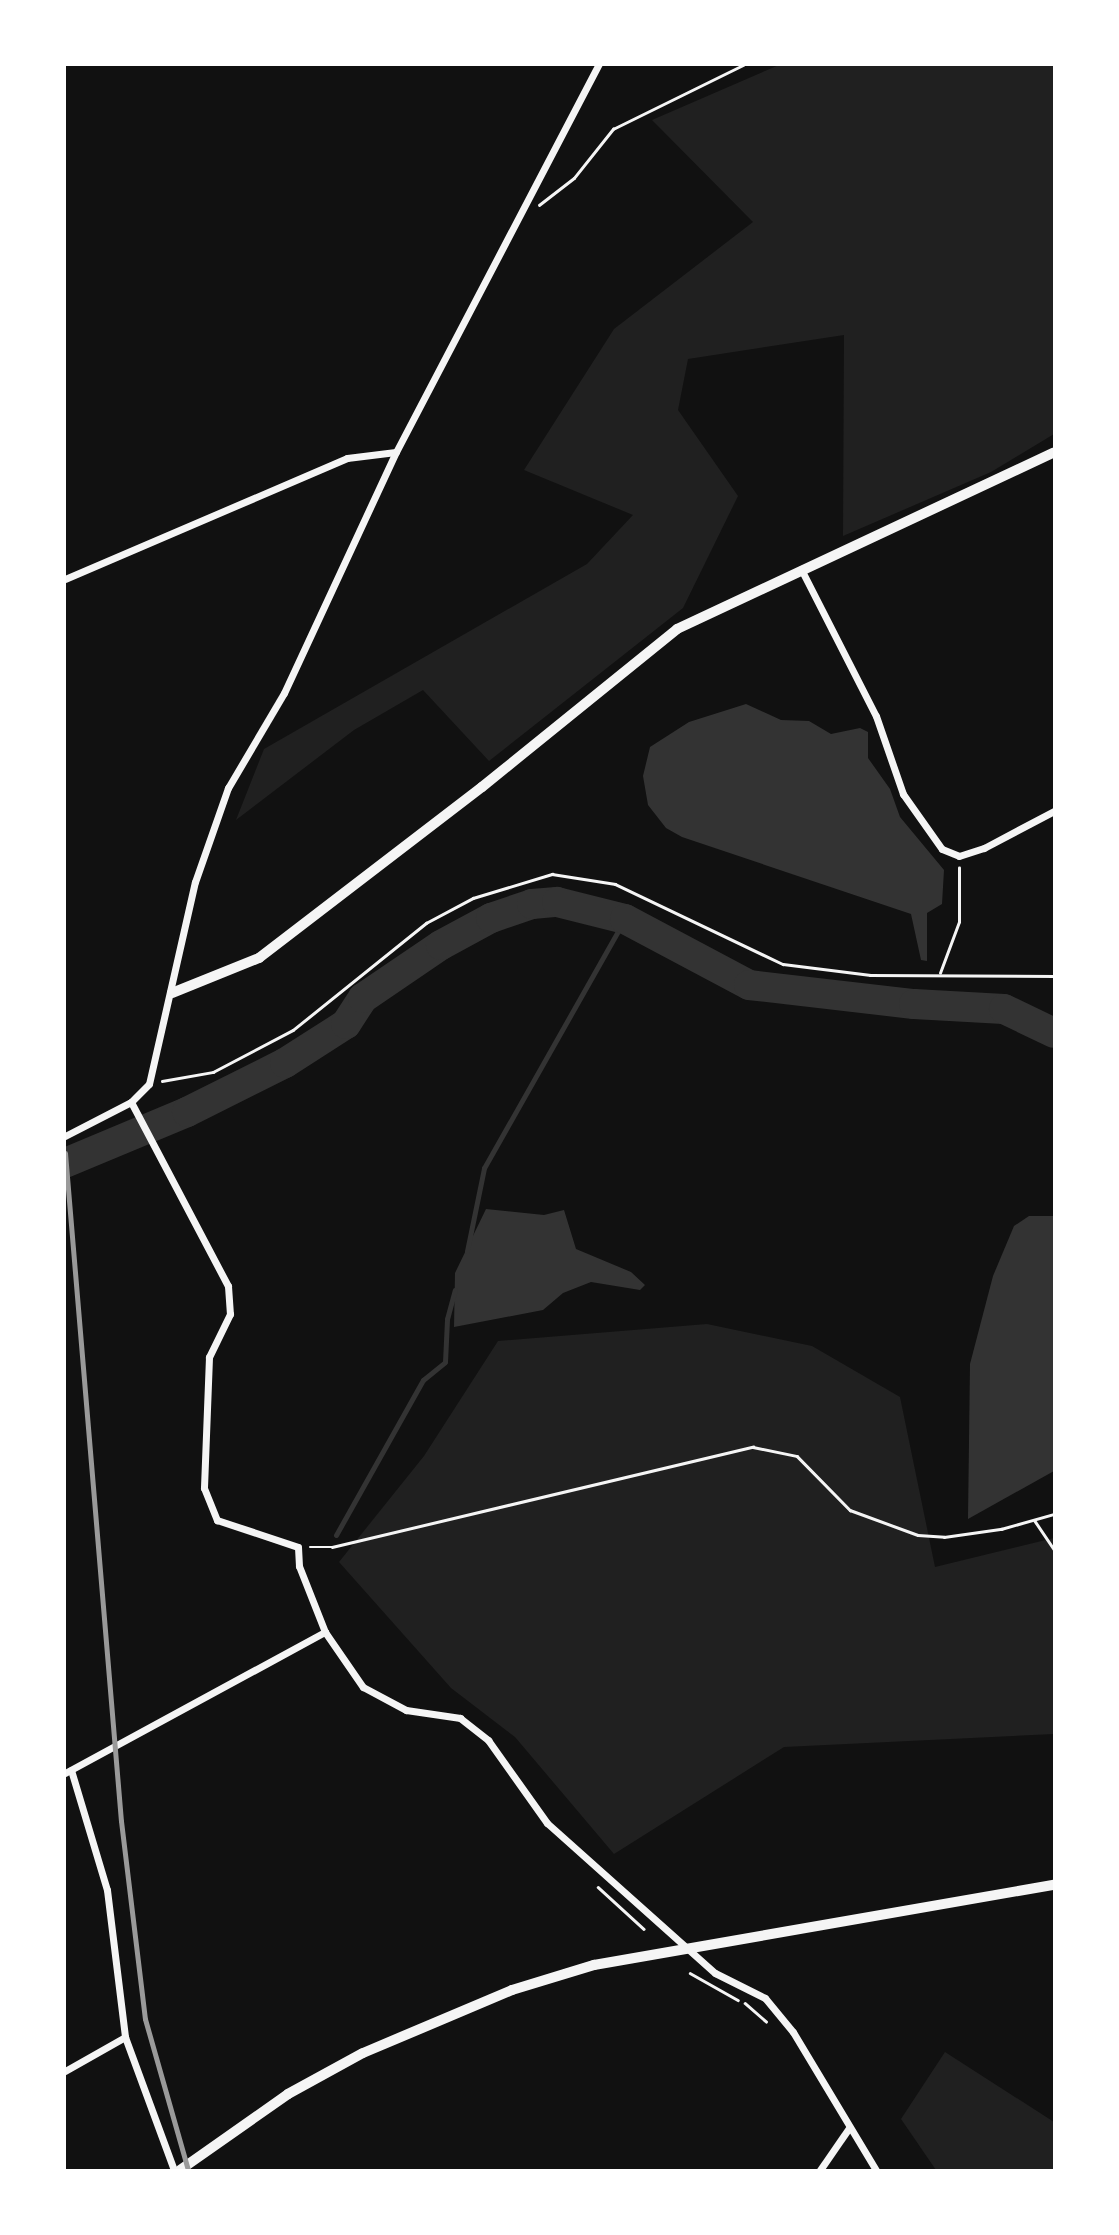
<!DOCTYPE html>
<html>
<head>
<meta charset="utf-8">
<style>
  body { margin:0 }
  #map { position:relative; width:1119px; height:2235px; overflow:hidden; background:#111; font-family:Overpass,sans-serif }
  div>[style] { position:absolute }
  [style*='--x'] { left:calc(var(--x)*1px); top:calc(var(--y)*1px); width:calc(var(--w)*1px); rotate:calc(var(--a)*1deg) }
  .green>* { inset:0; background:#202020 }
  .water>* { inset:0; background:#333 }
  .stream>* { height:5px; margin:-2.5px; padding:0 2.5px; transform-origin:2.5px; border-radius:2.5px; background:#333 }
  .river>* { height:30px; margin:-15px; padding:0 15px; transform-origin:15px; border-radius:15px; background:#333 }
  .path>* { height:2.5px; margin:-1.25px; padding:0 1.25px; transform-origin:1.25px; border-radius:1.25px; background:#f5f5f5 }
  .minor>* { height:7px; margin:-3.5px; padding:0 3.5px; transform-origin:3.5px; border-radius:3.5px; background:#f5f5f5 }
  .tertiary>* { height:10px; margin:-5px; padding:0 5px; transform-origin:5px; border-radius:5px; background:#f5f5f5 }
  .rail>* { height:5px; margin:-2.5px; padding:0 2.5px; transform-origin:2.5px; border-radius:2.5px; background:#9a9a9a }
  span { translate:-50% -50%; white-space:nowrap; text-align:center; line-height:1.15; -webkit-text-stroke:5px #fff; paint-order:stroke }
  .frame { position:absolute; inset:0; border:66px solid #fff; pointer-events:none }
</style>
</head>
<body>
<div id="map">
  <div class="green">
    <div style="clip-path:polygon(779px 65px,1054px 65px,1054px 434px,991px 472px,843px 536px,844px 335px,688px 359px,678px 410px,738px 496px,683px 608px,489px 761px,423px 690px,354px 730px,236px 820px,264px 749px,587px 564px,633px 515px,524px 470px,614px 329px,753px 222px,652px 120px)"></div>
    <div style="clip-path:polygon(707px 1324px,812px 1346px,900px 1397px,935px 1567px,1054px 1538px,1054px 1734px,784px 1747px,614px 1854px,515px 1737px,451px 1688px,339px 1562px,424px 1456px,498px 1341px)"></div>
    <div style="clip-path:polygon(945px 2052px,1054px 2122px,1054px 2170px,936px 2170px,901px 2119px)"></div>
  </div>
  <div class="water">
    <div style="clip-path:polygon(746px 704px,781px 720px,809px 721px,831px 734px,860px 728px,868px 732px,868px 758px,890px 789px,900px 817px,944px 870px,942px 904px,927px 913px,927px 961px,921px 960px,911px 914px,682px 837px,666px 828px,648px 805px,643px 776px,650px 747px,689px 722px)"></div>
    <div style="clip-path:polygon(486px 1209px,544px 1215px,564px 1210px,576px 1249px,631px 1272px,645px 1285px,640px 1290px,591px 1282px,563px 1293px,543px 1310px,454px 1327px,455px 1273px)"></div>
    <div style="clip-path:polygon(1029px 1216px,1054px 1216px,1054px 1471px,968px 1519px,970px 1364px,993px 1276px,1014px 1226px)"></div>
  </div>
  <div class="stream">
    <div style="--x:467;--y:1251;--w:85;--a:-78.4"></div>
    <div style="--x:484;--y:1168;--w:286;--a:-60.5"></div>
    <div style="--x:336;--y:1535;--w:178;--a:-60.7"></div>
    <div style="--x:423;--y:1380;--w:28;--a:-39"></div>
    <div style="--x:445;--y:1362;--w:43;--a:-87.3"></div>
    <div style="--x:447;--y:1319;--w:30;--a:-75"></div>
  </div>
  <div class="river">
    <div style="--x:65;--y:1163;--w:132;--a:-22.7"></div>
    <div style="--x:187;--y:1112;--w:110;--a:-26.6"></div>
    <div style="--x:285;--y:1063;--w:72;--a:-32.6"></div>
    <div style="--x:346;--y:1024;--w:31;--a:-57"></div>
    <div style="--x:363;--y:998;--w:94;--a:-34.2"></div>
    <div style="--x:441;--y:945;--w:57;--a:-28.4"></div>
    <div style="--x:491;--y:918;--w:43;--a:-18.9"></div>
    <div style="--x:532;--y:904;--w:25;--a:-5"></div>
    <div style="--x:557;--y:902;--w:70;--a:14"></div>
    <div style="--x:625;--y:919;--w:140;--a:28"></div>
    <div style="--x:749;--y:985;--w:166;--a:6.6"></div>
    <div style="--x:914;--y:1004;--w:90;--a:3.2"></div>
    <div style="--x:1004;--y:1009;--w:55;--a:25.6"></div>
  </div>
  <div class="path">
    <div style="--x:539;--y:205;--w:44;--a:-37.6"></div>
    <div style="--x:574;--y:178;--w:63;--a:-51.5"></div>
    <div style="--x:613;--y:129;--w:145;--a:-26.2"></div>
    <div style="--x:940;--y:973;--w:54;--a:-69.6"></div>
    <div style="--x:959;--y:922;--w:54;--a:-90"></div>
    <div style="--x:162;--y:1081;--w:52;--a:-10"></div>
    <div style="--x:213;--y:1072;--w:90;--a:-27.7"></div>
    <div style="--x:293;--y:1030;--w:171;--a:-38.8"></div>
    <div style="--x:426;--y:923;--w:53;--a:-28"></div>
    <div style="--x:473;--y:898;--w:83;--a:-16.9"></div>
    <div style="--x:552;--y:874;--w:64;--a:9"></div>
    <div style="--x:615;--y:884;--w:186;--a:25.5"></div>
    <div style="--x:783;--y:964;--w:88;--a:7.2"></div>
    <div style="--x:870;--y:975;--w:184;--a:0.3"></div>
    <div style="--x:1035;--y:1521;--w:34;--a:56"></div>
    <div style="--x:310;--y:1547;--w:22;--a:0"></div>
    <div style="--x:332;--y:1547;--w:433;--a:-13.4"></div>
    <div style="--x:753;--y:1447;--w:45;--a:11.6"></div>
    <div style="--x:797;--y:1456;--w:76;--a:45.5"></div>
    <div style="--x:850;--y:1510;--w:72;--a:20.2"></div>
    <div style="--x:918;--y:1535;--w:26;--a:4"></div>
    <div style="--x:944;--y:1537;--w:58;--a:-8"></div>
    <div style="--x:1001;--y:1529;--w:55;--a:-15.8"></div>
    <div style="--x:598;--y:1887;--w:62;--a:42.4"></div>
    <div style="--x:690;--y:1973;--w:55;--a:29.4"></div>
    <div style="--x:745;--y:2003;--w:28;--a:41"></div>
  </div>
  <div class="minor">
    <div style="--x:801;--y:569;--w:165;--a:63"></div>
    <div style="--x:876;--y:716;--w:83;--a:70.9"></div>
    <div style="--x:903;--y:794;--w:67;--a:54.7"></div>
    <div style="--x:942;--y:849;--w:18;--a:22"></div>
    <div style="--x:959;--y:856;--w:26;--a:-18"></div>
    <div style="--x:984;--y:848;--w:79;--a:-27.9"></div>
    <div style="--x:65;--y:579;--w:307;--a:-23.2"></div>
    <div style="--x:347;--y:458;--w:49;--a:-7"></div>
    <div style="--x:131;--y:1102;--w:208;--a:62.2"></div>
    <div style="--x:228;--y:1286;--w:28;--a:86"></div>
    <div style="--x:230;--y:1314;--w:48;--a:116"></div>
    <div style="--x:209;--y:1357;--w:131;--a:92.2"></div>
    <div style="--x:204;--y:1488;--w:35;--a:68"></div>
    <div style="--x:217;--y:1520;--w:85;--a:18.4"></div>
    <div style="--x:298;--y:1547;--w:19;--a:87"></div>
    <div style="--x:299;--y:1566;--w:71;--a:68.5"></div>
    <div style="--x:325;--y:1632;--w:67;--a:55.4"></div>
    <div style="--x:363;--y:1687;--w:49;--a:28.1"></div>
    <div style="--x:406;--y:1710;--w:55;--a:8.4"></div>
    <div style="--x:460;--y:1718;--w:36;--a:38"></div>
    <div style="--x:488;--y:1740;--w:102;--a:54.6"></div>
    <div style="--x:547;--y:1823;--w:225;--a:41.8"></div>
    <div style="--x:715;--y:1973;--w:56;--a:26.6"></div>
    <div style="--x:765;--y:1998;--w:44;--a:50.5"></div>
    <div style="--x:793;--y:2032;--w:161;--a:59"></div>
    <div style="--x:65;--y:1136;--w:74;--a:-27.3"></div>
    <div style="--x:131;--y:1102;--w:25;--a:-45"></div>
    <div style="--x:149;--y:1084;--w:207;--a:-77.2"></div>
    <div style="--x:195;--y:882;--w:100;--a:-70.7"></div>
    <div style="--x:228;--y:788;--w:110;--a:-59.5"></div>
    <div style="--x:284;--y:693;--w:266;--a:-65.1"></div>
    <div style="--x:396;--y:452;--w:437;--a:-62.4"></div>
    <div style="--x:71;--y:1770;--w:125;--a:73.3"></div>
    <div style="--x:107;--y:1890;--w:148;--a:83"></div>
    <div style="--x:125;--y:2037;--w:142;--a:69.8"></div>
    <div style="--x:65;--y:1773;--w:296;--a:-28.5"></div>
    <div style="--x:65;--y:2071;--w:69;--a:-29.5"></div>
    <div style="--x:820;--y:2170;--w:51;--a:-55.4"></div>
  </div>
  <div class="tertiary">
    <div style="--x:172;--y:993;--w:94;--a:-21.9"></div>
    <div style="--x:259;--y:958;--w:281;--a:-37.5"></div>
    <div style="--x:482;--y:787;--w:251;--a:-39"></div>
    <div style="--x:677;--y:629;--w:416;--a:-25.1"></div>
    <div style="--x:180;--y:2170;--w:132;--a:-35.1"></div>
    <div style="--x:288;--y:2094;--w:85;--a:-28.7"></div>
    <div style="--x:363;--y:2053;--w:162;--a:-22.9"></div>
    <div style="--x:512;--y:1990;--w:86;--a:-17"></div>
    <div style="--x:594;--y:1965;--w:467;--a:-9.9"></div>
  </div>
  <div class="rail">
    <div style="--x:65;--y:1153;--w:670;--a:85.21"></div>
    <div style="--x:121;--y:1821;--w:199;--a:83.1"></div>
    <div style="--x:145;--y:2019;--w:157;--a:74.1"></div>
  </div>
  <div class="frame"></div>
</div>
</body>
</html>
